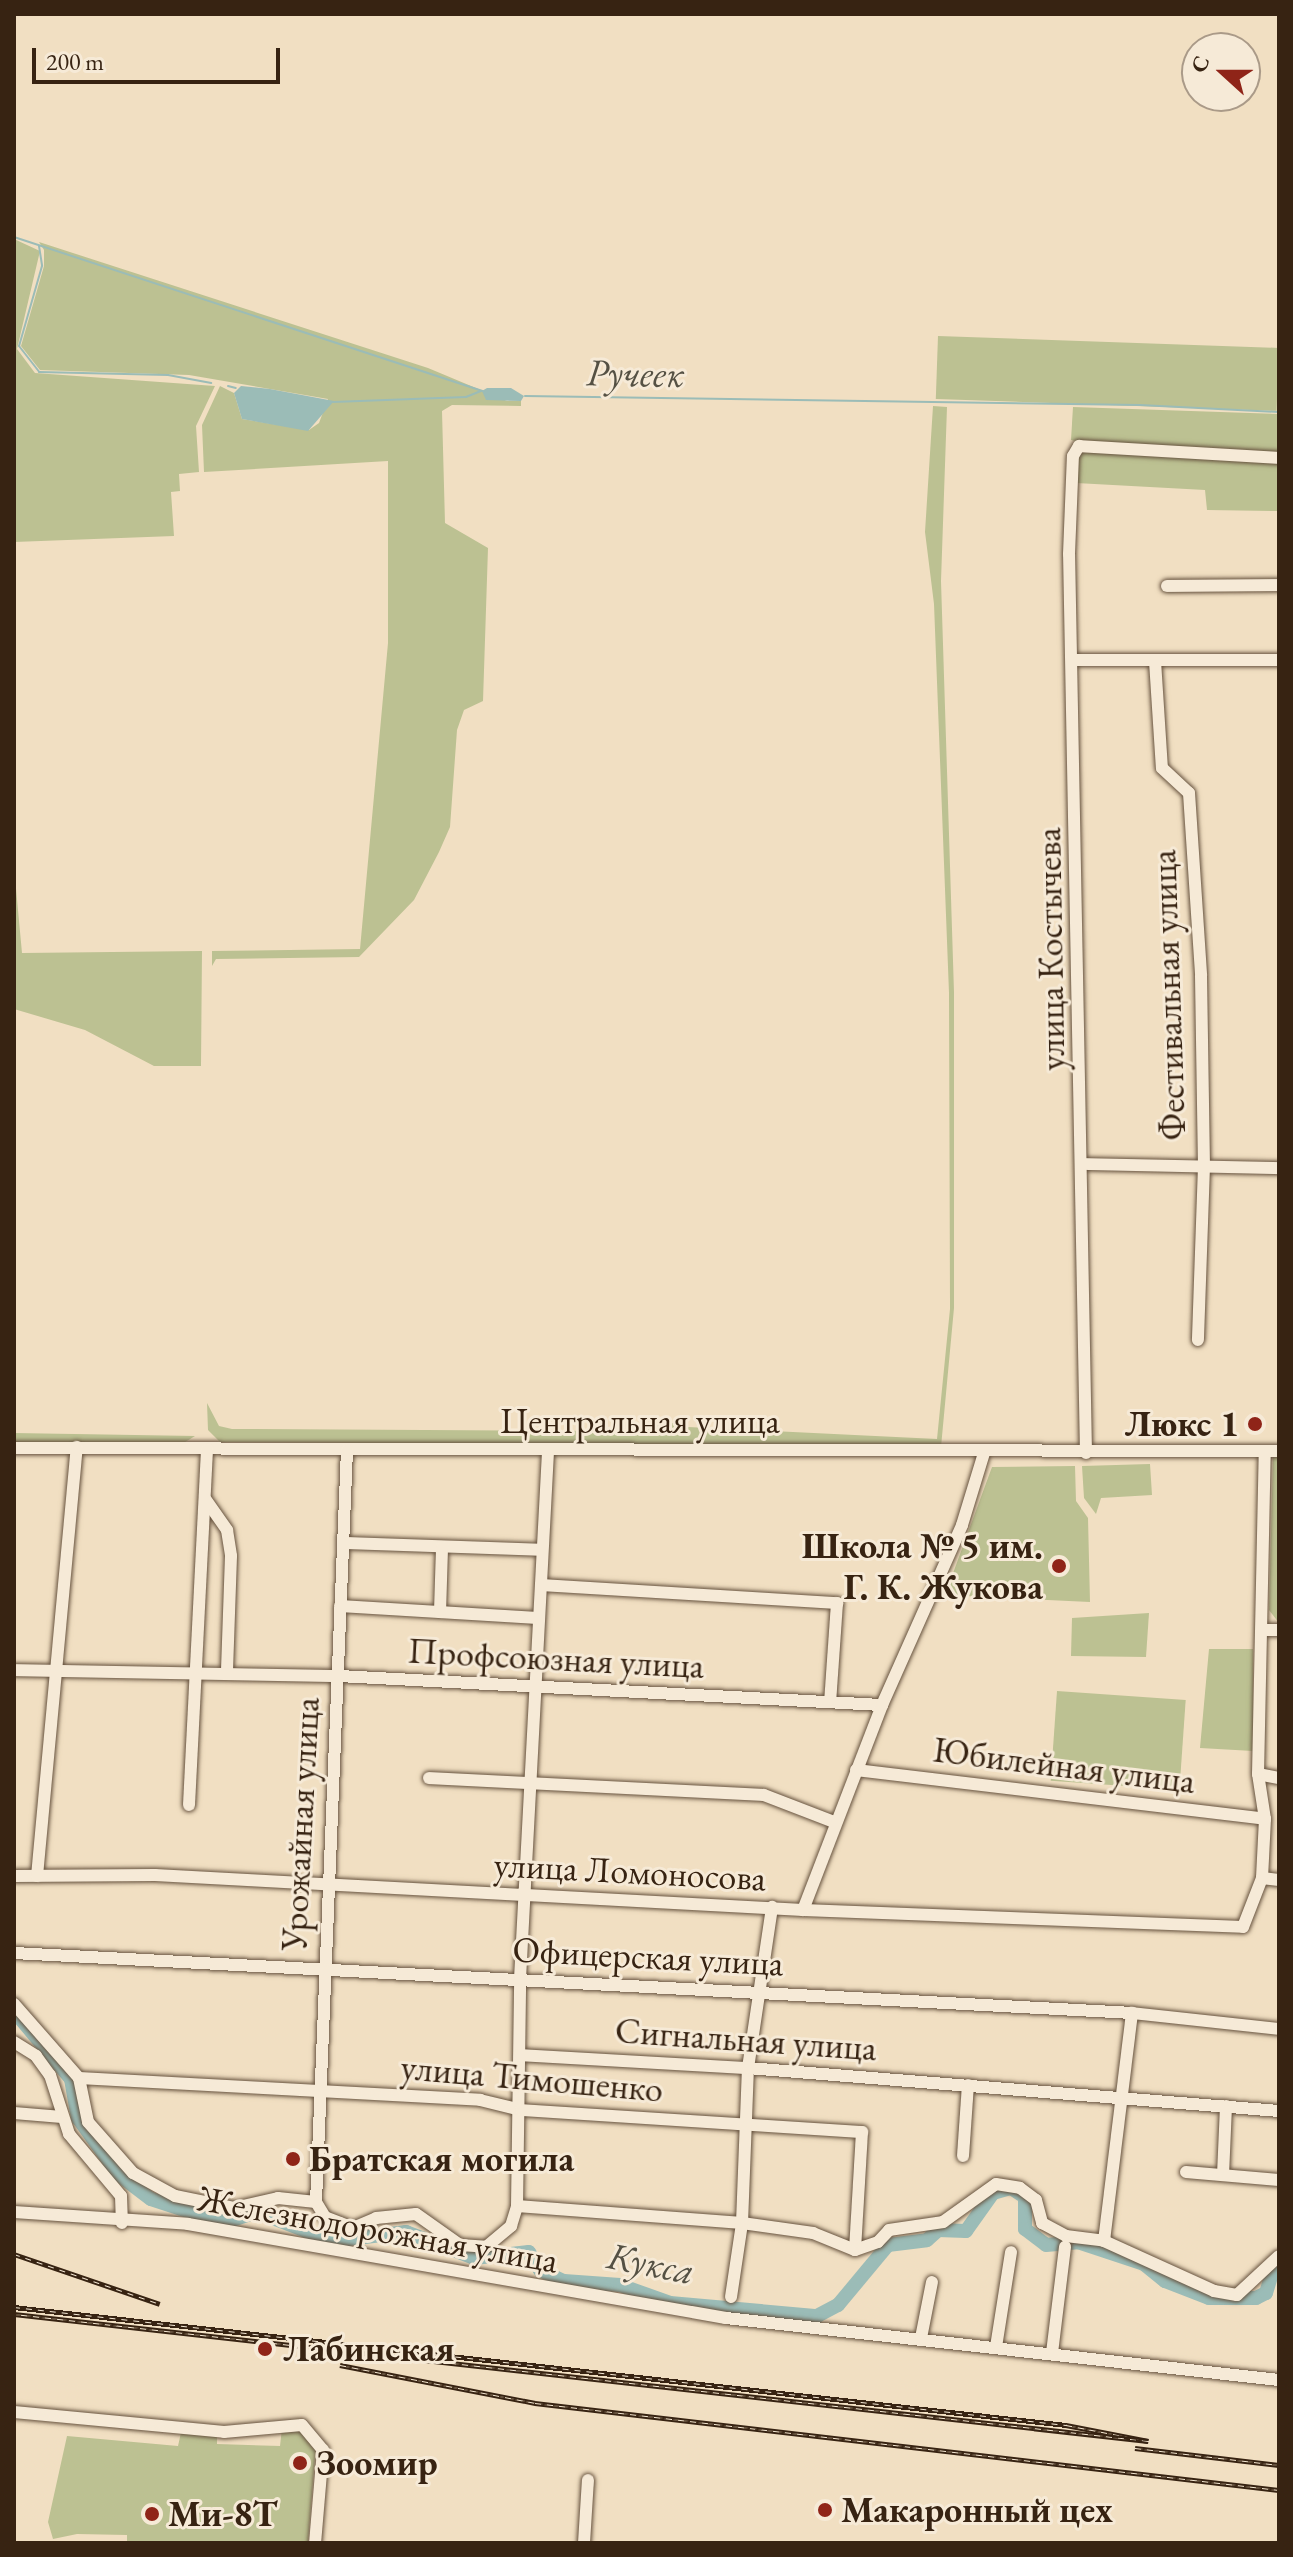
<!DOCTYPE html>
<html>
<head>
<meta charset="utf-8">
<style>
  body { margin:0 }
  #map { position:relative; width:1293px; height:2557px; overflow:hidden; background:#f1dfc2; font-family:"EB Garamond",serif }
  div>[style] { position:absolute }
  [style*='--x'] { left:calc(var(--x)*1px); top:calc(var(--y)*1px); width:calc(var(--w)*1px); rotate:calc(var(--a)*1deg) }
  .green>* { inset:0; background:#bcc192; transform-origin:0 0 }
  .water>* { inset:0; background:#9bbcb7 }
  .stream>* { height:2px; margin:-1px; padding:0 1px; transform-origin:1px; border-radius:1px; background:#9bbcb7 }
  .river>* { height:14px; margin:-7px; padding:0 7px; transform-origin:7px; border-radius:7px; background:#9bbcb7 }
  .roads { filter:drop-shadow(0 0 2px #66523e) drop-shadow(0 0 2px #66523e) }
  .minor>* { height:12px; margin:-6px; padding:0 6px; transform-origin:6px; border-radius:6px; background:#f6ead7 }
  .rail>* { height:5px; margin-top:-2.5px; transform-origin:0; background:repeating-linear-gradient(90deg,#f6ead7 0 6px,#372312 0 12px); box-sizing:border-box; border-block:2px solid #372312 }
  .dots>* { width:22px; height:22px; translate:-50% -50%; box-sizing:border-box; border:4px solid #f6ead7; border-radius:50% }
  span { translate:-50% -50%; white-space:nowrap; text-align:center; line-height:1.15; -webkit-text-stroke:6px #f6ead7; paint-order:stroke }
  .street-label { font-size:36px; color:#372312 }
  .poi-label { font-size:36px; color:#372312; font-weight:700 }
  .right { translate:-100% -50%; text-align:right }
  .left { translate:0 -50%; text-align:left }
  .water-label { font-size:38px; color:#555144; font-style:italic }
  .frame { position:absolute; inset:0; border:16px solid #372312; pointer-events:none }
  .north { position:absolute; left:1181px; top:32px; width:80px; height:80px; box-sizing:border-box; background:#f6ead7; border:2px solid #aa9a88; border-radius:50%; rotate:291deg; font-size:22px; font-weight:700; line-height:32px; text-align:center; color:#372312 }
  .north::after { content:''; display:block; margin:auto; width:28px; height:36px; background:#8f2418; clip-path:polygon(50% 0,100% 100%,50% 72%,0 100%) }
  .scale { position:absolute; left:32px; top:48px; width:248px; height:36px; box-sizing:border-box; border:4px solid #372312; border-top:0; padding-left:10px; font-size:24px; line-height:28px; white-space:nowrap; color:#372312; -webkit-text-stroke:6px #f6ead7; paint-order:stroke }
</style>
</head>
<body>
<div id="map">
  <div class="green">
    <div style="clip-path:polygon(14px 239px,40px 251px,17px 349px,35px 373px,215px 386px,196px 426px,199px 472px,179px 474px,180px 491px,171px 492px,174px 536px,14px 542px)"></div>
    <div style="clip-path:polygon(39px 242px,428px 368px,507px 401px,521px 401px,521px 406px,452px 405px,442px 411px,445px 523px,488px 548px,483px 701px,464px 710px,457px 730px,450px 827px,439px 852px,414px 900px,359px 957px,216px 959px,212px 966px,212px 951px,360px 949px,388px 643px,388px 461px,204px 472px,202px 425px,220px 386px,234px 393px,242px 419px,309px 430px,319px 423px,328px 399px,189px 375px,40px 370px,21px 346px,44px 266px,44px 250px)"></div>
    <div style="left:938px;top:336px;width:341px;height:63px;rotate:2deg"></div>
    <div style="clip-path:polygon(933px 406px,947px 407px,941px 581px,954px 992px,954px 1308px,941px 1447px,220px 1442px,208px 1430px,207px 1403px,219px 1426px,232px 1429px,628px 1431px,665px 1421px,688px 1427px,937px 1439px,950px 1309px,949px 993px,934px 604px,925px 532px)"></div>
    <div style="clip-path:polygon(1073px 407px,1279px 414px,1279px 454px,1088px 444px,1071px 440px)"></div>
    <div style="clip-path:polygon(1080px 451px,1279px 459px,1279px 511px,1207px 510px,1205px 490px,1076px 483px)"></div>
    <div style="clip-path:polygon(14px 867px,22px 953px,202px 951px,201px 1066px,154px 1066px,85px 1030px,14px 1009px)"></div>
    <div style="clip-path:polygon(14px 1433px,195px 1436px,182px 1444px,14px 1442px)"></div>
    <div style="clip-path:polygon(1273px 1457px,1279px 1457px,1279px 1623px,1269px 1610px)"></div>
    <div style="clip-path:polygon(1150px 1464px,1152px 1495px,1101px 1498px,1096px 1514px,1084px 1498px,1082px 1466px)"></div>
    <div style="clip-path:polygon(1075px 1466px,1076px 1501px,1088px 1518px,1090px 1602px,945px 1595px,992px 1467px)"></div>
    <div style="clip-path:polygon(1149px 1613px,1146px 1657px,1071px 1656px,1072px 1618px)"></div>
    <div style="clip-path:polygon(1209px 1649px,1253px 1649px,1253px 1751px,1200px 1748px)"></div>
    <div style="left:1057px;top:1691px;width:129px;height:90px;rotate:4deg"></div>
    <div style="clip-path:polygon(182px 2428px,217px 2435px,217px 2444px,280px 2446px,282px 2428px,303px 2431px,316px 2444px,308px 2543px,127px 2543px,127px 2535px,77px 2534px,53px 2539px,48px 2522px,67px 2436px,178px 2446px)"></div>
  </div>
  <div class="water">
    <div style="clip-path:polygon(241px 386px,270px 389px,334px 401px,308px 431px,242px 419px,234px 393px)"></div>
    <div style="clip-path:polygon(487px 388px,511px 388px,524px 396px,521px 401px,486px 400px,482px 391px)"></div>
  </div>
  <div class="stream">
    <div style="--x:14;--y:237;--w:494;--a:18.2"></div>
    <div style="--x:39;--y:246;--w:20;--a:81"></div>
    <div style="--x:42;--y:266;--w:83;--a:106"></div>
    <div style="--x:19;--y:346;--w:33;--a:52"></div>
    <div style="--x:39;--y:372;--w:129;--a:1.3"></div>
    <div style="--x:168;--y:375;--w:44;--a:10.5"></div>
    <div style="--x:228;--y:386;--w:8;--a:14"></div>
    <div style="--x:525;--y:396;--w:615;--a:0.84"></div>
    <div style="--x:1140;--y:405;--w:139;--a:2.9"></div>
    <div style="--x:333;--y:402;--w:133;--a:-2.2"></div>
    <div style="--x:466;--y:397;--w:16;--a:-22"></div>
  </div>
  <div class="river">
    <div style="--x:14;--y:2011;--w:89;--a:50"></div>
    <div style="--x:71;--y:2079;--w:40;--a:80"></div>
    <div style="--x:78;--y:2118;--w:70;--a:54.3"></div>
    <div style="--x:119;--y:2175;--w:40;--a:37"></div>
    <div style="--x:151;--y:2199;--w:58;--a:18.1"></div>
    <div style="--x:206;--y:2217;--w:23;--a:10"></div>
    <div style="--x:229;--y:2221;--w:29;--a:-18"></div>
    <div style="--x:257;--y:2212;--w:80;--a:21.1"></div>
    <div style="--x:332;--y:2241;--w:75;--a:-6.9"></div>
    <div style="--x:406;--y:2232;--w:73;--a:20.9"></div>
    <div style="--x:474;--y:2258;--w:55;--a:-6.2"></div>
    <div style="--x:529;--y:2252;--w:21;--a:59"></div>
    <div style="--x:540;--y:2270;--w:26;--a:25"></div>
    <div style="--x:564;--y:2281;--w:56;--a:4.1"></div>
    <div style="--x:620;--y:2285;--w:53;--a:19.8"></div>
    <div style="--x:670;--y:2303;--w:148;--a:5.1"></div>
    <div style="--x:817;--y:2316;--w:24;--a:-28"></div>
    <div style="--x:838;--y:2305;--w:78;--a:-50.2"></div>
    <div style="--x:888;--y:2245;--w:39;--a:-7"></div>
    <div style="--x:927;--y:2240;--w:15;--a:-42"></div>
    <div style="--x:938;--y:2230;--w:28;--a:2"></div>
    <div style="--x:966;--y:2231;--w:47;--a:-54.6"></div>
    <div style="--x:993;--y:2193;--w:19;--a:-16"></div>
    <div style="--x:1011;--y:2188;--w:17;--a:33"></div>
    <div style="--x:1025;--y:2197;--w:32;--a:90"></div>
    <div style="--x:1025;--y:2229;--w:26;--a:37"></div>
    <div style="--x:1046;--y:2245;--w:32;--a:-5"></div>
    <div style="--x:1078;--y:2242;--w:70;--a:18.4"></div>
    <div style="--x:1144;--y:2264;--w:27;--a:39"></div>
    <div style="--x:1165;--y:2281;--w:47;--a:21.1"></div>
    <div style="--x:1209;--y:2298;--w:47;--a:0"></div>
    <div style="--x:1256;--y:2298;--w:11;--a:-27"></div>
    <div style="--x:1266;--y:2293;--w:24;--a:-73"></div>
    <div style="--x:1273;--y:2270;--w:6;--a:-9"></div>
  </div>
  <div class="roads">
    <div class="minor">
      <div style="--x:1167;--y:586;--w:112;--a:-0.5"></div>
      <div style="--x:1075;--y:660;--w:204;--a:0"></div>
      <div style="--x:1155;--y:661;--w:107;--a:86.3"></div>
      <div style="--x:1162;--y:768;--w:37;--a:43"></div>
      <div style="--x:1189;--y:793;--w:183;--a:86.2"></div>
      <div style="--x:1201;--y:976;--w:190;--a:89.1"></div>
      <div style="--x:1204;--y:1166;--w:174;--a:92"></div>
      <div style="--x:1084;--y:1164;--w:195;--a:1.2"></div>
      <div style="--x:14;--y:1448;--w:1265;--a:0.14"></div>
      <div style="--x:1086;--y:1453;--w:899;--a:-91.08"></div>
      <div style="--x:1069;--y:554;--w:98;--a:-87.7"></div>
      <div style="--x:1073;--y:456;--w:12;--a:-59"></div>
      <div style="--x:1079;--y:446;--w:200;--a:3.4"></div>
      <div style="--x:206;--y:1500;--w:37;--a:55"></div>
      <div style="--x:227;--y:1530;--w:26;--a:81"></div>
      <div style="--x:231;--y:1556;--w:117;--a:92"></div>
      <div style="--x:345;--y:1543;--w:196;--a:2"></div>
      <div style="--x:541;--y:1585;--w:297;--a:3.5"></div>
      <div style="--x:837;--y:1603;--w:99;--a:94"></div>
      <div style="--x:340;--y:1606;--w:198;--a:3.5"></div>
      <div style="--x:440;--y:1612;--w:65;--a:-88.2"></div>
      <div style="--x:1262;--y:1630;--w:17;--a:0"></div>
      <div style="--x:14;--y:1670;--w:325;--a:1.1"></div>
      <div style="--x:339;--y:1676;--w:544;--a:3.06"></div>
      <div style="--x:856;--y:1770;--w:412;--a:6.8"></div>
      <div style="--x:1258;--y:1774;--w:21;--a:11"></div>
      <div style="--x:429;--y:1778;--w:335;--a:2.9"></div>
      <div style="--x:764;--y:1795;--w:75;--a:21.1"></div>
      <div style="--x:189;--y:1805;--w:356;--a:-87.1"></div>
      <div style="--x:14;--y:1876;--w:141;--a:-0.4"></div>
      <div style="--x:155;--y:1875;--w:649;--a:3.09"></div>
      <div style="--x:803;--y:1910;--w:440;--a:2.2"></div>
      <div style="--x:1243;--y:1927;--w:53;--a:-68.8"></div>
      <div style="--x:1262;--y:1878;--w:59;--a:-87.1"></div>
      <div style="--x:1265;--y:1819;--w:46;--a:-98.8"></div>
      <div style="--x:1258;--y:1774;--w:323;--a:-88.8"></div>
      <div style="--x:37;--y:1876;--w:431;--a:-84.7"></div>
      <div style="--x:1262;--y:1878;--w:17;--a:7"></div>
      <div style="--x:803;--y:1910;--w:220;--a:-68.9"></div>
      <div style="--x:882;--y:1705;--w:197;--a:-66"></div>
      <div style="--x:962;--y:1525;--w:75;--a:-73"></div>
      <div style="--x:14;--y:1953;--w:1120;--a:3.07"></div>
      <div style="--x:1132;--y:2013;--w:148;--a:6.2"></div>
      <div style="--x:14;--y:2004;--w:98;--a:48.7"></div>
      <div style="--x:79;--y:2078;--w:45;--a:78.4"></div>
      <div style="--x:88;--y:2122;--w:68;--a:48.6"></div>
      <div style="--x:133;--y:2173;--w:48;--a:28.7"></div>
      <div style="--x:175;--y:2196;--w:60;--a:11.5"></div>
      <div style="--x:234;--y:2208;--w:45;--a:-12.8"></div>
      <div style="--x:278;--y:2198;--w:38;--a:6"></div>
      <div style="--x:316;--y:2202;--w:17;--a:59"></div>
      <div style="--x:325;--y:2217;--w:30;--a:21"></div>
      <div style="--x:353;--y:2228;--w:25;--a:-23"></div>
      <div style="--x:376;--y:2218;--w:40;--a:-5.7"></div>
      <div style="--x:416;--y:2214;--w:54;--a:35.2"></div>
      <div style="--x:460;--y:2245;--w:26;--a:4"></div>
      <div style="--x:486;--y:2247;--w:33;--a:-40"></div>
      <div style="--x:511;--y:2226;--w:21;--a:-73"></div>
      <div style="--x:517;--y:2206;--w:227;--a:-89.2"></div>
      <div style="--x:520;--y:1979;--w:529;--a:-86.96"></div>
      <div style="--x:14;--y:2042;--w:26;--a:32"></div>
      <div style="--x:36;--y:2056;--w:24;--a:54"></div>
      <div style="--x:50;--y:2075;--w:62;--a:72.1"></div>
      <div style="--x:69;--y:2134;--w:81;--a:50"></div>
      <div style="--x:121;--y:2196;--w:27;--a:88"></div>
      <div style="--x:520;--y:2055;--w:228;--a:3.3"></div>
      <div style="--x:748;--y:2068;--w:533;--a:4.63"></div>
      <div style="--x:79;--y:2078;--w:402;--a:3.1"></div>
      <div style="--x:480;--y:2100;--w:42;--a:13.7"></div>
      <div style="--x:521;--y:2110;--w:342;--a:3.7"></div>
      <div style="--x:862;--y:2132;--w:118;--a:93.4"></div>
      <div style="--x:14;--y:2113;--w:48;--a:4.8"></div>
      <div style="--x:963;--y:2156;--w:71;--a:-86"></div>
      <div style="--x:1186;--y:2172;--w:93;--a:4.9"></div>
      <div style="--x:1223;--y:2175;--w:69;--a:-87.5"></div>
      <div style="--x:316;--y:2202;--w:753;--a:-87.64"></div>
      <div style="--x:517;--y:2206;--w:226;--a:4.3"></div>
      <div style="--x:742;--y:2223;--w:72;--a:8"></div>
      <div style="--x:813;--y:2233;--w:45;--a:22"></div>
      <div style="--x:855;--y:2250;--w:24;--a:-19"></div>
      <div style="--x:878;--y:2242;--w:16;--a:-47"></div>
      <div style="--x:889;--y:2230;--w:55;--a:-8.4"></div>
      <div style="--x:943;--y:2222;--w:65;--a:-35.6"></div>
      <div style="--x:996;--y:2184;--w:24;--a:9"></div>
      <div style="--x:1020;--y:2188;--w:20;--a:37"></div>
      <div style="--x:1036;--y:2200;--w:24;--a:75"></div>
      <div style="--x:1042;--y:2223;--w:27;--a:28"></div>
      <div style="--x:1066;--y:2236;--w:38;--a:7"></div>
      <div style="--x:1104;--y:2241;--w:121;--a:24.4"></div>
      <div style="--x:1214;--y:2291;--w:23;--a:10"></div>
      <div style="--x:1237;--y:2295;--w:57;--a:-42.9"></div>
      <div style="--x:14;--y:2212;--w:174;--a:3.9"></div>
      <div style="--x:188;--y:2224;--w:546;--a:9.91"></div>
      <div style="--x:726;--y:2318;--w:556;--a:6.4"></div>
      <div style="--x:1104;--y:2241;--w:230;--a:-83"></div>
      <div style="--x:731;--y:2297;--w:75;--a:-81.5"></div>
      <div style="--x:742;--y:2223;--w:155;--a:-87.8"></div>
      <div style="--x:748;--y:2068;--w:163;--a:-81.5"></div>
      <div style="--x:921;--y:2338;--w:57;--a:-78.9"></div>
      <div style="--x:996;--y:2347;--w:96;--a:-81"></div>
      <div style="--x:1052;--y:2353;--w:107;--a:-83"></div>
      <div style="--x:14;--y:2412;--w:211;--a:5.4"></div>
      <div style="--x:224;--y:2432;--w:78;--a:-5.1"></div>
      <div style="--x:302;--y:2425;--w:33;--a:50"></div>
      <div style="--x:323;--y:2450;--w:93;--a:94.9"></div>
      <div style="--x:584;--y:2543;--w:63;--a:-86.4"></div>
    </div>
  </div>
  <div class="rail">
    <div style="--x:14;--y:2254;--w:154;--a:18.9"></div>
    <div style="--x:14;--y:2307;--w:1059;--a:6.4"></div>
    <div style="--x:1066;--y:2425;--w:84;--a:11"></div>
    <div style="--x:1148;--y:2441;--w:1141;--a:-173.61"></div>
    <div style="--x:340;--y:2365;--w:199;--a:11"></div>
    <div style="--x:535;--y:2403;--w:749;--a:6.67"></div>
    <div style="--x:1135;--y:2448;--w:145;--a:6.7"></div>
  </div>
  <div class="dots">
    <div style="left:1255px;top:1424px;background:#8f2418"></div>
    <div style="left:1059px;top:1566px;background:#8f2418"></div>
    <div style="left:293px;top:2159px;background:#8f2418"></div>
    <div style="left:265px;top:2349px;background:#8f2418"></div>
    <div style="left:300px;top:2463px;background:#8f2418"></div>
    <div style="left:825px;top:2510px;background:#8f2418"></div>
    <div style="left:152px;top:2514px;background:#8f2418"></div>
  </div>
  <div class="street-label">
    <span style="left:1050px;top:949px;rotate:-91deg">улица Костычева</span>
    <span style="left:1168px;top:995px;rotate:-92deg">Фестивальная улица</span>
    <span style="left:640px;top:1421px">Центральная улица</span>
    <span style="left:556px;top:1658px;rotate:3deg">Профсоюзная улица</span>
    <span style="left:1064px;top:1765px;rotate:7deg">Юбилейная улица</span>
    <span style="left:300px;top:1824px;rotate:-87deg">Урожайная улица</span>
    <span style="left:630px;top:1871px;rotate:3deg">улица Ломоносова</span>
    <span style="left:648px;top:1956px;rotate:3deg">Офицерская улица</span>
    <span style="left:746px;top:2039px;rotate:4deg">Сигнальная улица</span>
    <span style="left:532px;top:2078px;rotate:5deg">улица Тимошенко</span>
    <span style="left:378px;top:2229px;rotate:10deg">Железнодорожная улица</span>
  </div>
  <div class="poi-label">
    <span class="right" style="left:1239px;top:1424px">Люкс 1</span>
    <span class="right" style="left:1043px;top:1566px">Школа № 5 им.<br>Г. К. Жукова</span>
    <span class="left" style="left:309px;top:2159px">Братская могила</span>
    <span class="left" style="left:283px;top:2349px">Лабинская</span>
    <span class="left" style="left:316px;top:2463px">Зоомир</span>
    <span class="left" style="left:841px;top:2510px">Макаронный цех</span>
    <span class="left" style="left:168px;top:2514px">Ми-8Т</span>
  </div>
  <div class="water-label">
    <span style="left:635px;top:373px;rotate:1deg">Ручеек</span>
    <span style="left:651px;top:2263px;rotate:11deg">Кукса</span>
  </div>
  <div class="frame"></div>
  <div class="north">С</div>
  <div class="scale">200 m</div>
</div>
</body>
</html>
